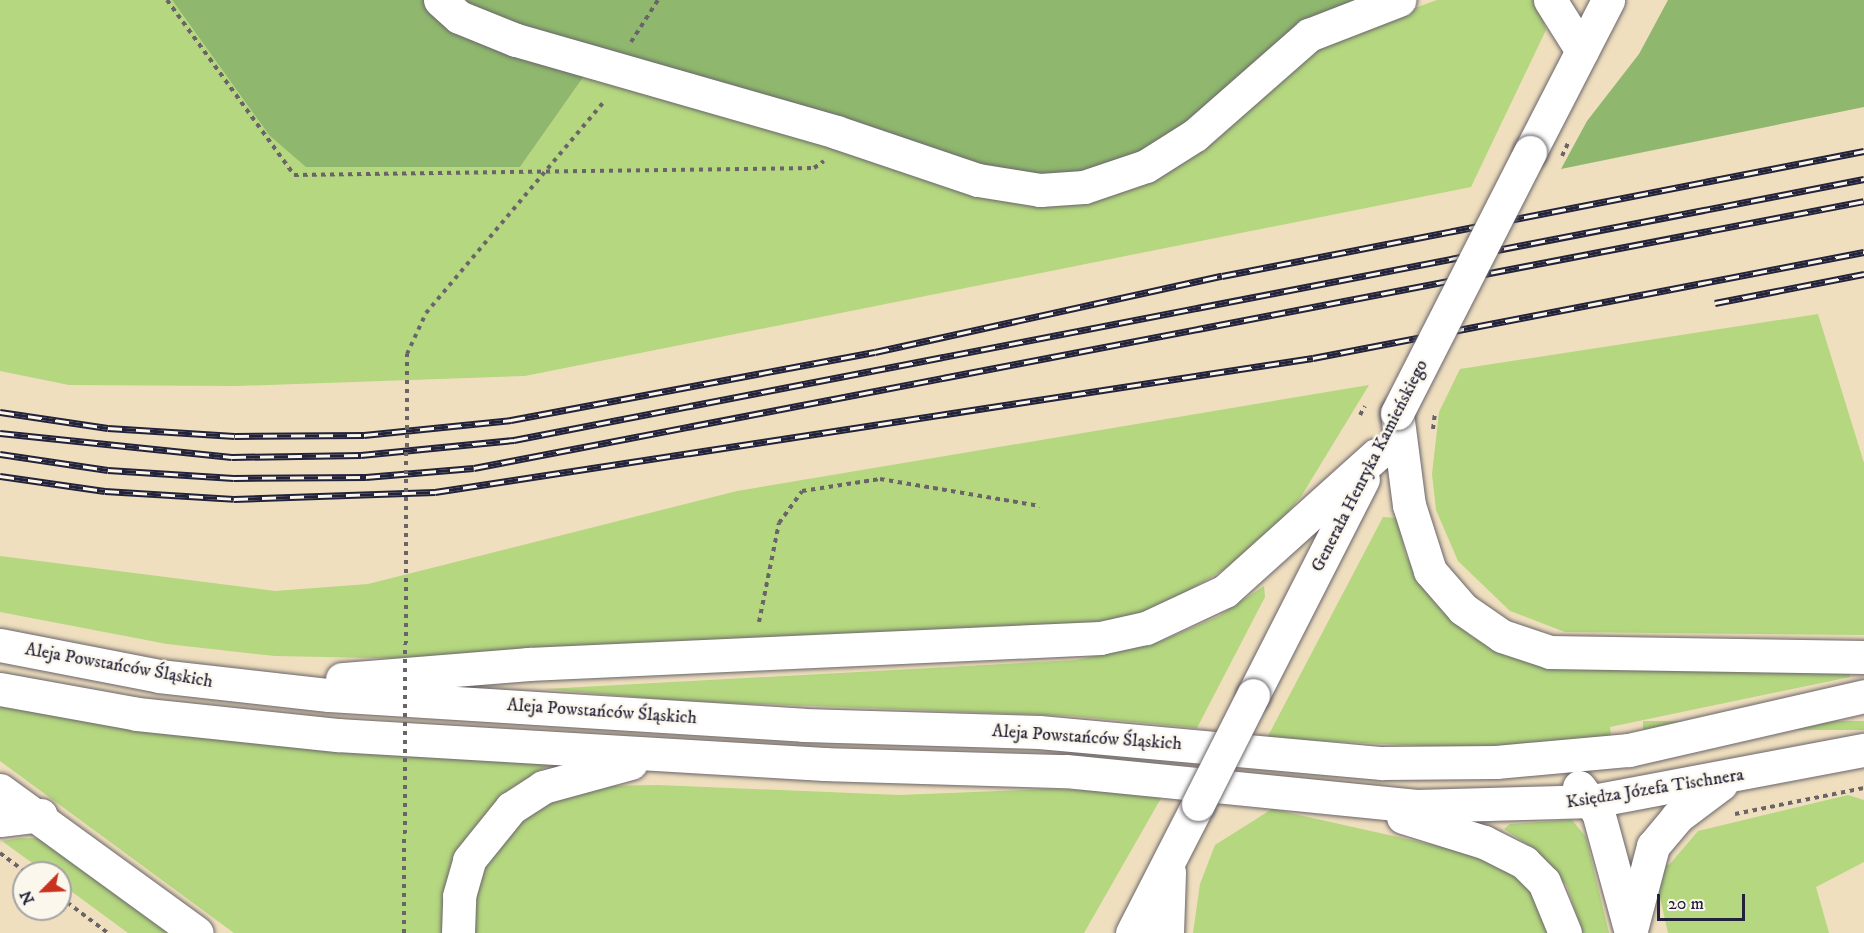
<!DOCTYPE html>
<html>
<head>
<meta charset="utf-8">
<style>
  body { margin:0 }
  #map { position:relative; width:1864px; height:933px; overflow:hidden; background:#efdfbf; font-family:"IM FELL DW Pica",serif }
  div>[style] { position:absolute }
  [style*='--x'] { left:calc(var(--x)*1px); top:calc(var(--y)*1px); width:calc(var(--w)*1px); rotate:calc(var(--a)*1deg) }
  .green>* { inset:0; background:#b4d77f; transform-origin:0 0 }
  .forest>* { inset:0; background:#8fb86e }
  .path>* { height:4px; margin-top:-2px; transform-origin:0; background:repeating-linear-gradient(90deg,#6a6469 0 4.5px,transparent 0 9px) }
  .roads { filter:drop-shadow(0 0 2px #6a6469) drop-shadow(0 0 2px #6a6469) }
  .minor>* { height:33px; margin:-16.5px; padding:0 16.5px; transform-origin:16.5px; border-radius:16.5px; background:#fff }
  .major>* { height:33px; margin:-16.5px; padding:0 16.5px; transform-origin:16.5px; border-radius:16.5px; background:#fff }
  .rail>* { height:7px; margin-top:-3.5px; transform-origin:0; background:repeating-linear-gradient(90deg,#fbf7ec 0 14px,#22223b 0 28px); box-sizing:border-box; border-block:2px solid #22223b }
  .path-bridge>* { height:4px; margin-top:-2px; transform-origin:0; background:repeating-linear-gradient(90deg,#6a6469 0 4.5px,transparent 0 9px) }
  .bridges { filter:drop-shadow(0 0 2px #6a6469) drop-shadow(0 0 2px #6a6469) }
  .major-bridge>* { height:33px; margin:-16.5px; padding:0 16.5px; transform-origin:16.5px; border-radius:16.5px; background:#fff }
  span { translate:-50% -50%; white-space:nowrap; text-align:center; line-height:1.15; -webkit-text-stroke:5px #fbf7ec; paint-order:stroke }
  .street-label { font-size:18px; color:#22223b }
  .north { position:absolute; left:12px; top:861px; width:60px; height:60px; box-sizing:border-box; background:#fbf7ec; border:2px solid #a4a2a5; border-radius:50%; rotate:246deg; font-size:16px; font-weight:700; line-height:24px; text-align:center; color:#22223b }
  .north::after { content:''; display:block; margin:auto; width:21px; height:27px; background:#c8321e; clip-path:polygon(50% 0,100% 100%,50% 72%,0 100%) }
  .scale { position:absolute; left:1657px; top:894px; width:88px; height:27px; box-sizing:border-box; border:3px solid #22223b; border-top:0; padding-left:8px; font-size:18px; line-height:21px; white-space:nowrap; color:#22223b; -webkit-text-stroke:4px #fbf7ec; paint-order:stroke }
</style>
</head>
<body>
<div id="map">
  <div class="green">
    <div style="clip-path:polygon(0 0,172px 0,269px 135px,520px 167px,589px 69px,1304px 48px,1437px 0,1536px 0,1546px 30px,1471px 187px,525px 376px,236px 386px,69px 385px,0 371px)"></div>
    <div style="clip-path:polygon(1818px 314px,1864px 463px,1864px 635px,1565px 632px,1510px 611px,1458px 561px,1436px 510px,1432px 474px,1439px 412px,1460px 369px)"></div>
    <div style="clip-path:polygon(1369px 385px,1302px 495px,1257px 550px,1150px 613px,1105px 626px,425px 659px,275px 656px,167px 644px,0 612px,0 556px,275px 591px,368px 584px,737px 491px)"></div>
    <div style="clip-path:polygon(1383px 517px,1397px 518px,1406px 556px,1435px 603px,1472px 637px,1495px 648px,1849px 668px,1850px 677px,1610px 727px,1611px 736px,1483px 749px,1267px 738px)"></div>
    <div style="clip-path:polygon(1264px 586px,1265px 597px,1197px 728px,1072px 716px,681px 701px,545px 689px,1076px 660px,1159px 642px,1219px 616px)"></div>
    <div style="clip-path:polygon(0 702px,550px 764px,505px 792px,467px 836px,444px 933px,234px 933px,0 761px)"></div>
    <div style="left:1864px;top:721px;width:9px;height:221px;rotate:90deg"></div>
    <div style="clip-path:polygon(658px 785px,899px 795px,1046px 789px,1164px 793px,1084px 933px,475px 933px,476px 889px,491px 854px,536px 806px,597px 786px)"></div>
    <div style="clip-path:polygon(1848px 795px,1864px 800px,1864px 862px,1816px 887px,1829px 933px,1668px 933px,1657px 884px,1660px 861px,1669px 865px,1698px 831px)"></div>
    <div style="clip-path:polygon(1272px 809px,1474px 854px,1510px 871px,1535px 896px,1553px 933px,1193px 933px,1200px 884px,1215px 845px)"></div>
    <div style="clip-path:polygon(1572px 820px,1586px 837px,1609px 933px,1583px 933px,1567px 886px,1536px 850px,1504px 829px,1510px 824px)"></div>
    <div style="clip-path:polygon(20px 838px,59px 839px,184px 933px,128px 933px,60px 883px,60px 873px,46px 873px,2px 841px)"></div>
  </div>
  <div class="forest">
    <div style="clip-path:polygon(172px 0,424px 0,439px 10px,452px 32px,589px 69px,520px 167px,306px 167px,269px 135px)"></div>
    <div style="clip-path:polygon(447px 0,1369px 0,1116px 168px,1021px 177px,667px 76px)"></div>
    <div style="clip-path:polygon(1668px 0,1864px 0,1864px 107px,1561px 169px,1587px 121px,1639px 54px)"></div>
  </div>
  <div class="path">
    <div style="--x:167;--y:0;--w:216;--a:54"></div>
    <div style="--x:294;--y:175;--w:520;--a:-0.77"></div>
    <div style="--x:814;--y:168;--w:12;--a:-35"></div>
    <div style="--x:631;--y:42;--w:50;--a:-57.3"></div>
    <div style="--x:1433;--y:429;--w:17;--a:-83"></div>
    <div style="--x:759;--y:622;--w:101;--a:-78.6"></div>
    <div style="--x:779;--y:523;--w:39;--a:-54"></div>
    <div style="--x:802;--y:491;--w:79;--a:-8.7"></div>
    <div style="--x:880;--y:479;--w:162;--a:9.6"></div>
    <div style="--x:1735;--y:814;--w:132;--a:-11.4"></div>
    <div style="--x:0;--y:853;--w:34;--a:37"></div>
    <div style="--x:60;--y:897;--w:60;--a:36.9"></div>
  </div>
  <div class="roads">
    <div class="minor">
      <div style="--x:440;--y:0;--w:25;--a:42"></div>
      <div style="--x:459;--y:17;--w:61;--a:22"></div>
      <div style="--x:516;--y:40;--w:333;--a:16"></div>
      <div style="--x:836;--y:132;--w:150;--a:18.7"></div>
      <div style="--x:978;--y:180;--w:63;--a:9.2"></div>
      <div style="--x:1040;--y:190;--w:44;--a:-3.9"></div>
      <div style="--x:1084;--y:187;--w:65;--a:-18.7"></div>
      <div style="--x:1146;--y:166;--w:58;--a:-32.3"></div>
      <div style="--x:1195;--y:135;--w:152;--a:-41.3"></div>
      <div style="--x:1309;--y:35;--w:97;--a:-21.3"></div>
      <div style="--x:1550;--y:0;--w:60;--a:57.9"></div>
      <div style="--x:0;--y:820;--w:41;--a:-7"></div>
    </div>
    <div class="major">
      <div style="--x:1530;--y:152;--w:171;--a:-62.8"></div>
      <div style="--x:1397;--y:413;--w:93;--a:82.6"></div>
      <div style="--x:1409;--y:505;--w:69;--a:72.3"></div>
      <div style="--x:1430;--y:571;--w:50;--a:49"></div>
      <div style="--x:1463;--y:609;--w:47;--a:34.7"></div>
      <div style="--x:1502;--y:636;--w:51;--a:18.4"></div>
      <div style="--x:1550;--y:652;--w:314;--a:0.9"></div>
      <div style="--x:0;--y:645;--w:162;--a:11"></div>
      <div style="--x:159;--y:676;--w:171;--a:6.4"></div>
      <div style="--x:329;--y:695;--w:475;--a:3.6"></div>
      <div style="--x:803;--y:725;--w:236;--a:1.7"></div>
      <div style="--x:1039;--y:732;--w:344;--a:5.2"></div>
      <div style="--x:1382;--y:763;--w:114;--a:-0.5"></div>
      <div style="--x:1496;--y:762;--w:134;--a:-5.2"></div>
      <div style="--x:1629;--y:750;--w:241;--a:-12.9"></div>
      <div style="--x:342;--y:679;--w:187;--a:-4.6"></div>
      <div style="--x:528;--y:664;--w:573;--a:-2.6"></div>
      <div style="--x:1100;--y:638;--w:47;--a:-12.3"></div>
      <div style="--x:1146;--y:628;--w:87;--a:-25.1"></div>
      <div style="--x:1225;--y:591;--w:203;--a:-42"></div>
      <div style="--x:0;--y:689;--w:139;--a:10.3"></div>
      <div style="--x:137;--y:714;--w:201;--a:6"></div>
      <div style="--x:337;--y:735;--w:488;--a:3.4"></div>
      <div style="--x:824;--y:764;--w:242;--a:1.7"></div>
      <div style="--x:1066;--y:771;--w:352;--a:5.7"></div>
      <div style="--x:1416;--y:806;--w:177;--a:-1.6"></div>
      <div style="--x:1593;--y:801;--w:276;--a:-10.7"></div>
      <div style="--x:1253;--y:695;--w:242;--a:-63"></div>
      <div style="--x:1579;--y:787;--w:31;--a:53"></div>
      <div style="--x:1598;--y:812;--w:125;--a:74.7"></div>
      <div style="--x:0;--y:790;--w:243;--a:36"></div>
      <div style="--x:1403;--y:817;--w:85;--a:17.2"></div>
      <div style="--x:1484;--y:842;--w:45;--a:26.6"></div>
      <div style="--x:1524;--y:862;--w:28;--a:45"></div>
      <div style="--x:1544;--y:882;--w:55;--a:67.6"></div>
      <div style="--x:1632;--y:926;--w:83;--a:-75.3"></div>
      <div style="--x:1653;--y:846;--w:38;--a:-50"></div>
      <div style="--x:1677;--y:817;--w:55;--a:-36.9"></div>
      <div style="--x:458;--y:933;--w:37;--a:-88"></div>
      <div style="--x:459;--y:896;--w:37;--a:-74"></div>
      <div style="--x:469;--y:860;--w:67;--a:-51.1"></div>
      <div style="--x:511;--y:808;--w:38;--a:-33"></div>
      <div style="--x:543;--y:787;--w:91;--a:-15.3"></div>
      <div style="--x:1132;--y:933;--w:145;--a:-62.9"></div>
      <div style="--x:1167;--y:933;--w:61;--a:-88.1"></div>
    </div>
  </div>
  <div class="rail">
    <div style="--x:1715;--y:303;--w:152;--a:-11"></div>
    <div style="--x:0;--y:412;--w:109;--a:8.4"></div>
    <div style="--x:108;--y:428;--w:127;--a:3.6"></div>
    <div style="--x:235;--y:436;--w:129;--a:-0.4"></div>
    <div style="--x:364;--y:435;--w:148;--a:-5.8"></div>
    <div style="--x:511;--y:420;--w:370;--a:-10.6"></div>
    <div style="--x:875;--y:352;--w:355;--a:-12.4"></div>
    <div style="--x:1222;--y:276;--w:654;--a:-11.02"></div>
    <div style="--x:0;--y:433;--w:233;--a:5.9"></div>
    <div style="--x:232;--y:457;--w:129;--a:-0.9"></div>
    <div style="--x:361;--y:455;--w:154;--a:-5.6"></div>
    <div style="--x:514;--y:440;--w:1375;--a:-10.94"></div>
    <div style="--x:0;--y:454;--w:109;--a:8.4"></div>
    <div style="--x:108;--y:470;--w:126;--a:3.6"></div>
    <div style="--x:234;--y:478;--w:132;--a:-0.4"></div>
    <div style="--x:366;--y:477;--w:108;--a:-4.8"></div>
    <div style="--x:474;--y:468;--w:1415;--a:-10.87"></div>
    <div style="--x:0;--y:476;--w:106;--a:8.1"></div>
    <div style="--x:105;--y:491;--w:129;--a:3.5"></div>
    <div style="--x:234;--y:499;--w:201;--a:-2"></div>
    <div style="--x:435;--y:492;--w:888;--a:-8.68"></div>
    <div style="--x:1313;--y:358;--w:561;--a:-10.89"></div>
  </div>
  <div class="path-bridge">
    <div style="--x:1562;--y:156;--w:14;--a:-65"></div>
    <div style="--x:1360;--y:415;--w:10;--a:-61"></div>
    <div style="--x:404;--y:933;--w:579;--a:-89.7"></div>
    <div style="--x:407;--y:354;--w:45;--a:-65.1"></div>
    <div style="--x:426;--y:313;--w:275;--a:-49.9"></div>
  </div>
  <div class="bridges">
    <div class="major-bridge">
      <div style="--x:1397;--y:413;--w:293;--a:-63"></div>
      <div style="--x:1198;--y:804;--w:122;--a:-63.2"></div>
    </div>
  </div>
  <div class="street-label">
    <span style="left:1370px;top:466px;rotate:-63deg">Generała Henryka Kamieńskiego</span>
    <span style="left:119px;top:666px;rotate:10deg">Aleja Powstańców Śląskich</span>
    <span style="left:602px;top:712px;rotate:4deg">Aleja Powstańców Śląskich</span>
    <span style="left:1087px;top:738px;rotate:4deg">Aleja Powstańców Śląskich</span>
    <span style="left:1655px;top:789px;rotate:-9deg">Księdza Józefa Tischnera</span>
  </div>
  <div class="north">N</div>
  <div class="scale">20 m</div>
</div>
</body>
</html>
